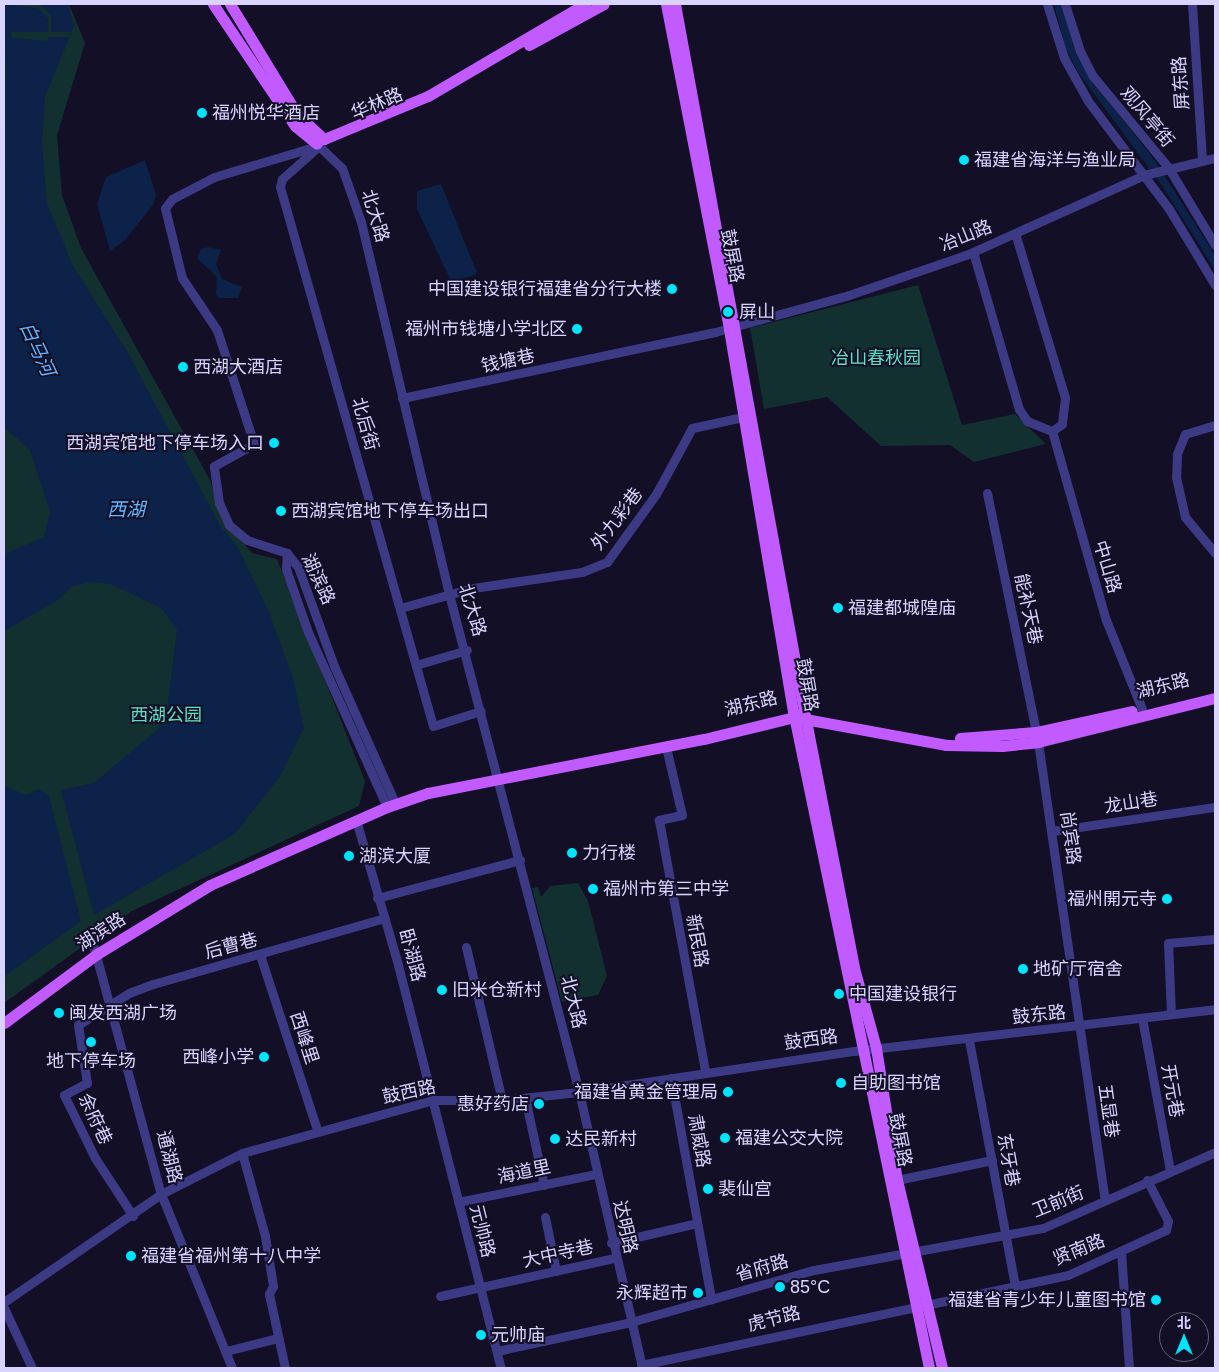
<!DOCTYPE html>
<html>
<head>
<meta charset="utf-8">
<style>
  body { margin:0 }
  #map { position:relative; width:1219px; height:1372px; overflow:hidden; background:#130f26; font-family:Helvetica,"Noto Sans SC",sans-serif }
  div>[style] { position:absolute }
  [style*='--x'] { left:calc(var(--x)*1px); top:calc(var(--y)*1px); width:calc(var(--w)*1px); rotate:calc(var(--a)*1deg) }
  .green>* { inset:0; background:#12302f }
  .water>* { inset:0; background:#0c2248 }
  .river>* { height:11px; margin:-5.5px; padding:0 5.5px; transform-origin:5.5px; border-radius:5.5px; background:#0c2248 }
  .minor>* { height:9px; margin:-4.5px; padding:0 4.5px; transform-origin:4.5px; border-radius:4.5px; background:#3d3a85 }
  .major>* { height:11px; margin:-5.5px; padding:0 5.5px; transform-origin:5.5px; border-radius:5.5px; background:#c25bff }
  .dots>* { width:14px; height:14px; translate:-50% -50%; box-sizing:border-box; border:2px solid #130f26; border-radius:50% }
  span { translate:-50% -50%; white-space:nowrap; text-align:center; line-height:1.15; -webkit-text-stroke:4px #130f26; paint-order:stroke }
  .street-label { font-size:18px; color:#d9d4ff }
  .poi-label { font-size:18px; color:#d9d4ff }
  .left { translate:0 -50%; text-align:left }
  .right { translate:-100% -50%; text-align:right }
  .park-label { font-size:18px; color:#5fe0c0 }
  .water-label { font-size:19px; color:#62b6ff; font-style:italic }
  .frame { position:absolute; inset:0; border:5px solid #d9d4ff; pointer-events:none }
  .north { position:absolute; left:1159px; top:1312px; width:50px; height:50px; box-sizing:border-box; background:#130f26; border:1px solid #625e7d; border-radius:50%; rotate:0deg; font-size:14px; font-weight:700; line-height:20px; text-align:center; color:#d9d4ff }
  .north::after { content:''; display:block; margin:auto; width:18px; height:22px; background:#00e5ff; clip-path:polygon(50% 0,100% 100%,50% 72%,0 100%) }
</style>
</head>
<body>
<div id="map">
  <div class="green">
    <div style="clip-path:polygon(4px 4px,69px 4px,85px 43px,57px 135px,62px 195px,81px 248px,210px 480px,224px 521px,252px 553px,277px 559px,365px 781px,359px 806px,132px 911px,4px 1003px)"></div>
    <div style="clip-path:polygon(918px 285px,962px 425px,1015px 414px,1046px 444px,974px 462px,950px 445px,881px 446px,827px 397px,764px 409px,750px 328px)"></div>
    <div style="clip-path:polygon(578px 883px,588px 901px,607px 976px,598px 995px,562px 1002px,532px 888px,538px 887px,541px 897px,550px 886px)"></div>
  </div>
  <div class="water">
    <div style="clip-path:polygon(4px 4px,38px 8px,48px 18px,48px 32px,4px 32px)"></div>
    <div style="clip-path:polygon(39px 4px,68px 4px,74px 26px,45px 97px,42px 143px,47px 203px,73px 266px,128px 353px,221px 527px,236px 544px,269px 612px,293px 678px,304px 728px,281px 775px,235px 834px,94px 915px,61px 790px,94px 783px,158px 729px,167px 709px,177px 630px,161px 608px,111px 584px,91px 582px,73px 586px,58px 600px,4px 631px,4px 554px,44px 537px,50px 512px,30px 450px,4px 427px,6px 37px,48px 41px,48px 37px,69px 37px,71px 32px,51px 32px,51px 16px)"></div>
    <div style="clip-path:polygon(1054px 4px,1062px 4px,1075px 48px,1091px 79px,1155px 161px,1215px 255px,1215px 270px,1163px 187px,1078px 72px,1066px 49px)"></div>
    <div style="clip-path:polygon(145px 160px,156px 195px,153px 205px,125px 240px,110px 251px,97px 204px,106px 177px)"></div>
    <div style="clip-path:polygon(441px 184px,477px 273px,473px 276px,451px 281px,417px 209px,417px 191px)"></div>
    <div style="clip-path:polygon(208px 247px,221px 250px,216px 264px,222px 279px,242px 287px,238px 298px,219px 298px,216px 294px,217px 277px,197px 258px,201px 249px)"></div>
    <div style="clip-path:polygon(4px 786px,26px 795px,39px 789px,49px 796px,81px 921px,4px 977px)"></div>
  </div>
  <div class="river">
    <div style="--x:4;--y:5;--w:51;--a:87.8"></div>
  </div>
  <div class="minor">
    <div style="--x:1047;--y:4;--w:57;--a:72.5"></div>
    <div style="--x:1064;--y:58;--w:49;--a:60.8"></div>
    <div style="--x:1088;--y:101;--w:135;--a:53.1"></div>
    <div style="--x:1169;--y:209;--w:89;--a:58.8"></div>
    <div style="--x:1065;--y:4;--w:49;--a:72.3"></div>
    <div style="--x:1080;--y:51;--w:28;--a:63"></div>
    <div style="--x:1093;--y:76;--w:118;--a:50.5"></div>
    <div style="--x:1168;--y:167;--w:91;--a:58.9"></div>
    <div style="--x:1192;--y:4;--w:156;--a:86.3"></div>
    <div style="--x:319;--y:146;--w:32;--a:44"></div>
    <div style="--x:342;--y:168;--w:57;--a:70.6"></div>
    <div style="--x:361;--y:222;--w:382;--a:76.7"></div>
    <div style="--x:449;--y:594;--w:515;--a:75.37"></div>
    <div style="--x:579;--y:1092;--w:283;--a:77.1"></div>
    <div style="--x:319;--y:146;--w:50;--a:138.3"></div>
    <div style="--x:282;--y:179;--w:8;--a:104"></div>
    <div style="--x:280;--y:187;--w:560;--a:74.15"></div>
    <div style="--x:433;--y:726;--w:50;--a:-17.4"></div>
    <div style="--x:1015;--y:233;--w:172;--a:73.1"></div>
    <div style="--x:1065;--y:398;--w:26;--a:97"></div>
    <div style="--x:1062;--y:424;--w:12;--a:145"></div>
    <div style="--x:973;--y:252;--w:164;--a:73.7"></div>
    <div style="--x:1019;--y:409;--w:14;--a:56"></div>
    <div style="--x:1027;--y:421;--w:27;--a:22"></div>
    <div style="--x:402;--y:398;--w:320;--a:-11.9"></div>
    <div style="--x:715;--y:332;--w:139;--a:-15.4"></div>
    <div style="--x:849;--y:295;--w:124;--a:-18.9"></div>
    <div style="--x:966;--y:255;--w:195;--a:-24.2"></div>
    <div style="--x:1144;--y:175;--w:73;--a:-13.5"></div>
    <div style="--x:1215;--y:425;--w:31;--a:163"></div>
    <div style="--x:1185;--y:434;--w:22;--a:112"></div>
    <div style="--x:1177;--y:454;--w:23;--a:92"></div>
    <div style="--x:1176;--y:477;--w:41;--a:77.3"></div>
    <div style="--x:1185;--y:517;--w:47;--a:50.2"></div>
    <div style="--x:1052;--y:431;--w:197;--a:74.1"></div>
    <div style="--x:1106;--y:620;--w:96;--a:68"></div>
    <div style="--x:987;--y:493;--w:244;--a:78.4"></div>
    <div style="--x:287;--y:553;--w:42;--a:-162"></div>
    <div style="--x:247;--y:540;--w:23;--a:-140"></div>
    <div style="--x:229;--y:525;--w:24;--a:-114"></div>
    <div style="--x:219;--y:503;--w:37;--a:-98"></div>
    <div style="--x:214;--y:466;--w:46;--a:-28.8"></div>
    <div style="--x:254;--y:444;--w:120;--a:-108"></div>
    <div style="--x:217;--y:330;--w:63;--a:-123.9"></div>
    <div style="--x:182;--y:278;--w:72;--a:-103.7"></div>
    <div style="--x:165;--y:208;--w:11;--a:-52"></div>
    <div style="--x:172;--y:199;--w:47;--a:-27.6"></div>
    <div style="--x:214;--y:177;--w:104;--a:-16.7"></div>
    <div style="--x:287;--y:553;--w:16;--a:94"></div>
    <div style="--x:286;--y:569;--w:67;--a:70.8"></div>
    <div style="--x:308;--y:632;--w:192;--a:65.7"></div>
    <div style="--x:287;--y:553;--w:18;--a:52"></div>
    <div style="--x:298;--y:567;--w:105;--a:70"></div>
    <div style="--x:334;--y:666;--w:150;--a:66"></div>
    <div style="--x:400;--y:608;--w:76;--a:-15.3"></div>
    <div style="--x:473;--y:588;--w:110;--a:-8.4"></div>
    <div style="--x:582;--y:572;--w:27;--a:-22"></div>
    <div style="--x:607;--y:562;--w:84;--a:-54.2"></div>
    <div style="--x:656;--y:494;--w:75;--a:-61.4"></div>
    <div style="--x:692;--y:428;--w:52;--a:-12.2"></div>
    <div style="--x:416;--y:665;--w:53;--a:-16.4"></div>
    <div style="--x:1038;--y:742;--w:462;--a:81.7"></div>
    <div style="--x:666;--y:747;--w:70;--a:76.8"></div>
    <div style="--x:682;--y:815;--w:24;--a:168"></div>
    <div style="--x:659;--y:820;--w:255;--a:79.6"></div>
    <div style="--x:356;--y:820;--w:151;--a:73.8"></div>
    <div style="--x:398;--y:965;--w:416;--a:75.7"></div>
    <div style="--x:1052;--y:831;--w:165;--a:-8.4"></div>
    <div style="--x:377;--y:898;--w:148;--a:-14.9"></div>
    <div style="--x:466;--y:947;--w:157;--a:76.8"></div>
    <div style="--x:94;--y:948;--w:255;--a:74.8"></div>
    <div style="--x:161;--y:1194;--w:188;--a:67.8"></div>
    <div style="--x:260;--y:955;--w:186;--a:71.9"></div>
    <div style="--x:1171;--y:1014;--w:71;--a:-92.4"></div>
    <div style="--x:1168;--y:943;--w:47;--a:-4.9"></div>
    <div style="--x:1142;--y:1018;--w:155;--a:79.6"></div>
    <div style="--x:969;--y:1040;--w:250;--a:79.4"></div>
    <div style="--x:671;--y:1078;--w:225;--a:79.7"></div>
    <div style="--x:525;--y:1098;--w:89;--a:77.7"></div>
    <div style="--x:242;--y:1153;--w:86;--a:74.5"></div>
    <div style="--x:265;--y:1236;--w:51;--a:80.9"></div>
    <div style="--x:273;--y:1286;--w:9;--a:117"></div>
    <div style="--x:269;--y:1294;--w:76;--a:77.8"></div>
    <div style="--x:897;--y:1180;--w:97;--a:-11.9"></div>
    <div style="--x:458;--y:1202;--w:141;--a:-11.5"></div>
    <div style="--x:133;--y:1216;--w:69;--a:-123.2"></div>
    <div style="--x:95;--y:1158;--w:70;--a:-116.2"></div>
    <div style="--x:64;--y:1095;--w:26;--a:-28"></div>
    <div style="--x:87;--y:1083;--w:59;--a:-98.8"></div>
    <div style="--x:78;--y:1025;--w:60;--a:-32.1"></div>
    <div style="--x:129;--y:993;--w:26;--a:-21"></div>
    <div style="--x:153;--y:984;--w:241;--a:-15.9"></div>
    <div style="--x:545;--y:1217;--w:55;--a:78.5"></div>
    <div style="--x:611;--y:1243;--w:88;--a:-13.1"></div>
    <div style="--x:1121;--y:1251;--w:117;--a:86.1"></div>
    <div style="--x:440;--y:1296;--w:179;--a:-12.3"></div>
    <div style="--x:4;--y:1302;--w:191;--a:-34.5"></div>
    <div style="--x:161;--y:1194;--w:91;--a:-26.8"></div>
    <div style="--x:242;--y:1153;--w:198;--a:-15.5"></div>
    <div style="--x:433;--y:1100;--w:69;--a:0"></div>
    <div style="--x:502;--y:1100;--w:77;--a:-5.9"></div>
    <div style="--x:579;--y:1092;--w:278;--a:-8.5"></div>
    <div style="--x:854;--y:1051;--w:363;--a:-6.6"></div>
    <div style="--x:4;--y:1308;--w:66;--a:65"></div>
    <div style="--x:226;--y:1351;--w:54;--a:-14"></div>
    <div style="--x:497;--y:1351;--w:137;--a:-12.2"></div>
    <div style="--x:631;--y:1322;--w:190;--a:-15.9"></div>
    <div style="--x:814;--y:1270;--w:233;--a:-10.4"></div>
    <div style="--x:1043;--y:1228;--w:188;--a:-23.8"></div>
    <div style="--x:641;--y:1365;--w:436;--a:-11.9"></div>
    <div style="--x:1068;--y:1275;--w:108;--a:-24.7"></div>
    <div style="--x:1166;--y:1230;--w:9;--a:-77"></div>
    <div style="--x:1168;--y:1221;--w:46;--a:-117.1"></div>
  </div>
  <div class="major">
    <div style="--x:213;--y:4;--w:147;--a:56.1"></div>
    <div style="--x:295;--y:126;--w:28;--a:39"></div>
    <div style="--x:230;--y:4;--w:129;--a:58.7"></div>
    <div style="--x:297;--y:114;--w:37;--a:43"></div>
    <div style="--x:324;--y:139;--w:113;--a:-22.5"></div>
    <div style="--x:428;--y:96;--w:182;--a:-30.4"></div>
    <div style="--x:666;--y:4;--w:331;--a:79"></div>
    <div style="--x:729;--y:329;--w:387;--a:80.5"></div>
    <div style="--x:793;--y:711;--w:671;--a:78.3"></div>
    <div style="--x:675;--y:4;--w:718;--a:79.65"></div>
    <div style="--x:804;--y:710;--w:263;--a:79"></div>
    <div style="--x:854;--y:968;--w:83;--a:74.6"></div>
    <div style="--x:876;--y:1048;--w:134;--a:81"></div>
    <div style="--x:897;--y:1180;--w:193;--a:76.5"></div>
    <div style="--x:529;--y:45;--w:85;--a:-28.7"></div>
    <div style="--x:960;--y:738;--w:76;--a:-4.5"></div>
    <div style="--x:1036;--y:732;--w:98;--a:-12.3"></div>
    <div style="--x:4;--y:1023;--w:116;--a:-36.6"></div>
    <div style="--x:97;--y:954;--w:132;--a:-31.4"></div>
    <div style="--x:210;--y:885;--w:193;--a:-23.8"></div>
    <div style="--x:387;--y:807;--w:43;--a:-18.9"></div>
    <div style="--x:428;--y:793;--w:281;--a:-11.1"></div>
    <div style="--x:704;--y:739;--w:93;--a:-13.7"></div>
    <div style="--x:794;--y:717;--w:155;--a:10.4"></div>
    <div style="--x:946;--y:745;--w:56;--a:1"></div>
    <div style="--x:1002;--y:746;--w:36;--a:-6"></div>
    <div style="--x:1038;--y:742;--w:182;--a:-14"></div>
  </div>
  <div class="dots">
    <div style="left:202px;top:113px;background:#00e5ff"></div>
    <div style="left:964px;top:160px;background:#00e5ff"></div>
    <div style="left:672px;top:289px;background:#00e5ff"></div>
    <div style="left:728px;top:312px;background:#00e5ff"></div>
    <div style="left:577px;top:329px;background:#00e5ff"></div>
    <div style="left:183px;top:367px;background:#00e5ff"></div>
    <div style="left:274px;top:443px;background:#00e5ff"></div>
    <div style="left:281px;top:511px;background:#00e5ff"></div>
    <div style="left:838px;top:608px;background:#00e5ff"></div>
    <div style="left:572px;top:853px;background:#00e5ff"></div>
    <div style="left:349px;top:856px;background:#00e5ff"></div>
    <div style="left:593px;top:889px;background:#00e5ff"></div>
    <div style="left:1167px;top:899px;background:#00e5ff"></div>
    <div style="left:1023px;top:969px;background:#00e5ff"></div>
    <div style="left:442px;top:990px;background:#00e5ff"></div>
    <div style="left:839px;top:994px;background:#00e5ff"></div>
    <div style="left:59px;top:1013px;background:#00e5ff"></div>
    <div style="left:91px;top:1042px;background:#00e5ff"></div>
    <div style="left:264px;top:1057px;background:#00e5ff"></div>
    <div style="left:841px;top:1083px;background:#00e5ff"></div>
    <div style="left:728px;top:1092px;background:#00e5ff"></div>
    <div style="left:539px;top:1104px;background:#00e5ff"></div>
    <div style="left:725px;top:1138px;background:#00e5ff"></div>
    <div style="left:555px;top:1139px;background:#00e5ff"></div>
    <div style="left:708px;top:1189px;background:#00e5ff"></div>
    <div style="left:131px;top:1256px;background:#00e5ff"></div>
    <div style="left:780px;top:1287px;background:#00e5ff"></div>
    <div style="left:698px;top:1293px;background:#00e5ff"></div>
    <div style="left:1156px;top:1300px;background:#00e5ff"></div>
    <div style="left:481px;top:1335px;background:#00e5ff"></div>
  </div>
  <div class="street-label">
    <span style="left:1181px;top:83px;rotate:-94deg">屏东路</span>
    <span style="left:377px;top:104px;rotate:-23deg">华林路</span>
    <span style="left:1147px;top:117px;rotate:50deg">观风亭街</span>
    <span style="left:375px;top:216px;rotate:73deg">北大路</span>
    <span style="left:966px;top:236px;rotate:-22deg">冶山路</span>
    <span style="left:732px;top:256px;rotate:79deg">鼓屏路</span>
    <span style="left:508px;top:361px;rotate:-12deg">钱塘巷</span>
    <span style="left:365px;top:424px;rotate:74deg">北后街</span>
    <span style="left:617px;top:519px;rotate:-53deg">外九彩巷</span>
    <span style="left:1107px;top:567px;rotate:73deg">中山路</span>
    <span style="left:318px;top:579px;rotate:65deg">湖滨路</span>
    <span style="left:1028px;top:609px;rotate:78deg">能补天巷</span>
    <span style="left:472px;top:610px;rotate:73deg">北大路</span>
    <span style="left:807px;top:685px;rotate:80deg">鼓屏路</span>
    <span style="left:1163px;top:686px;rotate:-14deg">湖东路</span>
    <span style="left:751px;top:704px;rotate:-14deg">湖东路</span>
    <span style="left:1131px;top:803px;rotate:-9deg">龙山巷</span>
    <span style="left:1070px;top:838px;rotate:82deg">尚宾路</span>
    <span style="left:101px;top:932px;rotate:-33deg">湖滨路</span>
    <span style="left:697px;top:941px;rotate:80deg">新民路</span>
    <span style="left:231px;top:946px;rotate:-15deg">后曹巷</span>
    <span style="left:412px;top:955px;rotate:75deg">卧湖路</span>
    <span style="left:573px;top:1002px;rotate:76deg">北大路</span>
    <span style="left:1039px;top:1015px;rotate:-6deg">鼓东路</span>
    <span style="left:304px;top:1038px;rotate:72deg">西峰里</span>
    <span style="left:811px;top:1040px;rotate:-8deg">鼓西路</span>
    <span style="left:1172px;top:1091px;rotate:80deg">开元巷</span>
    <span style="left:409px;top:1092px;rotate:-12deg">鼓西路</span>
    <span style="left:1108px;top:1111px;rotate:82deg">五显巷</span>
    <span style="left:95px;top:1119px;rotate:65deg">余府巷</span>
    <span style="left:900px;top:1140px;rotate:79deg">鼓屏路</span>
    <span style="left:699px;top:1141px;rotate:80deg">肃威路</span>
    <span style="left:169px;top:1157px;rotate:76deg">通湖路</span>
    <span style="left:1008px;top:1160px;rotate:80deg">东牙巷</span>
    <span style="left:524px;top:1172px;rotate:-12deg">海道里</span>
    <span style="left:1058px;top:1202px;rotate:-22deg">卫前街</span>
    <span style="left:625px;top:1227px;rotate:77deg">达明路</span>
    <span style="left:482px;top:1231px;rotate:76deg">元帅路</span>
    <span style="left:1079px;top:1250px;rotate:-22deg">贤南路</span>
    <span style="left:558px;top:1254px;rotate:-12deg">大中寺巷</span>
    <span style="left:762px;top:1268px;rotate:-16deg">省府路</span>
    <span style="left:774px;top:1319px;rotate:-14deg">虎节路</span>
  </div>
  <div class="poi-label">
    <span class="left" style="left:212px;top:113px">福州悦华酒店</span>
    <span class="left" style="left:974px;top:160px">福建省海洋与渔业局</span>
    <span class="right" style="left:662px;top:289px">中国建设银行福建省分行大楼</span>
    <span class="left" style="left:739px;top:312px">屏山</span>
    <span class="right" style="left:567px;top:329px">福州市钱塘小学北区</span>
    <span class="left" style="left:193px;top:367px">西湖大酒店</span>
    <span class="right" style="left:264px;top:443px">西湖宾馆地下停车场入口</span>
    <span class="left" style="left:291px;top:511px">西湖宾馆地下停车场出口</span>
    <span class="left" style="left:848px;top:608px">福建都城隍庙</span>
    <span class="left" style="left:582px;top:853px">力行楼</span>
    <span class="left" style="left:359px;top:856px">湖滨大厦</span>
    <span class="left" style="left:603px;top:889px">福州市第三中学</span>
    <span class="right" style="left:1157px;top:899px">福州開元寺</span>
    <span class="left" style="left:1033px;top:969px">地矿厅宿舍</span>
    <span class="left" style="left:452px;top:990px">旧米仓新村</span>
    <span class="left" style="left:849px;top:994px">中国建设银行</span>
    <span class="left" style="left:69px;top:1013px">闽发西湖广场</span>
    <span class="right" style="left:254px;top:1057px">西峰小学</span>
    <span style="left:91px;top:1061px">地下停车场</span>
    <span class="left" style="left:851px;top:1083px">自助图书馆</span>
    <span class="right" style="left:718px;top:1092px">福建省黄金管理局</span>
    <span class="right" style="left:529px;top:1104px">惠好药店</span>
    <span class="left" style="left:735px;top:1138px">福建公交大院</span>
    <span class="left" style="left:565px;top:1139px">达民新村</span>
    <span class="left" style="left:718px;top:1189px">裴仙宫</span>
    <span class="left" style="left:141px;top:1256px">福建省福州第十八中学</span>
    <span class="left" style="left:790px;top:1287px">85°C</span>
    <span class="right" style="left:688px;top:1293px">永辉超市</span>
    <span class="right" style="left:1146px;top:1300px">福建省青少年儿童图书馆</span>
    <span class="left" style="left:491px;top:1335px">元帅庙</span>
  </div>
  <div class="park-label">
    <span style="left:876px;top:358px">冶山春秋园</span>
    <span style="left:166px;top:715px">西湖公园</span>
  </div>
  <div class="water-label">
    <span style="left:37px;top:349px;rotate:65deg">白马河</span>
    <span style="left:126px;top:510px">西湖</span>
  </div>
  <div class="frame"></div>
  <div class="north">北</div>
</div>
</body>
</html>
